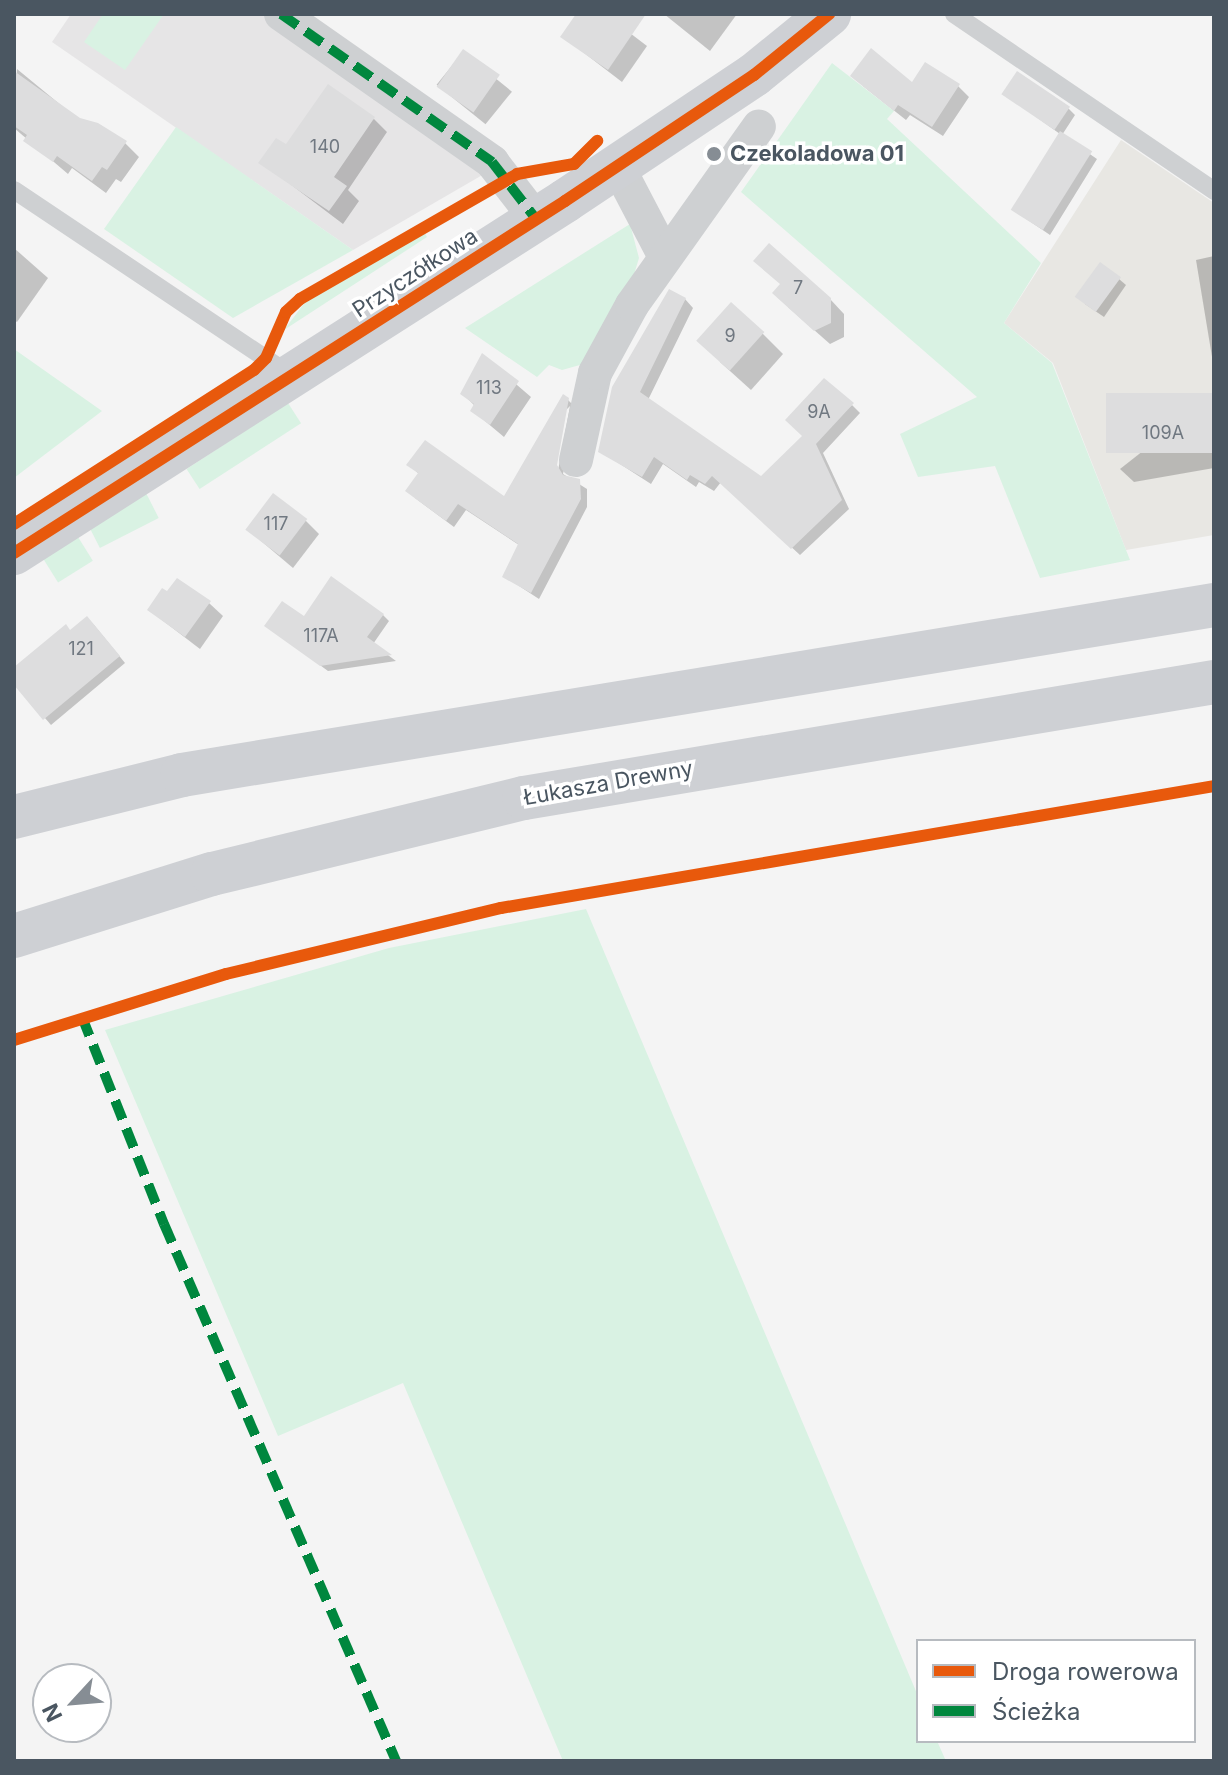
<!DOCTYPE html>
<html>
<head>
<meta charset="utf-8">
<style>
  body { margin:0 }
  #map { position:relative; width:1228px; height:1775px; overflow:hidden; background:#f4f4f4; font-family:Inter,sans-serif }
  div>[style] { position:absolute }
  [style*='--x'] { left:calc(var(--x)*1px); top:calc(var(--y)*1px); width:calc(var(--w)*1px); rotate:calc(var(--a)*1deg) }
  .commercial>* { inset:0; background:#e8e7e3 }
  .education>* { inset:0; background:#e6e5e6 }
  .green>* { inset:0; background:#d9f2e3; transform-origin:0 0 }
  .shadow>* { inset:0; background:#0003; transform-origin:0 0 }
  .building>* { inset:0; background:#ddddde; transform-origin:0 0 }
  .lane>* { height:18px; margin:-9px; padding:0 9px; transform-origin:9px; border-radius:9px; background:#ced0d2 }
  .street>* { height:34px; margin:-17px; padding:0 17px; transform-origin:17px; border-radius:17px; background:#ced0d2 }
  .secondary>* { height:44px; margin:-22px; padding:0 22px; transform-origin:22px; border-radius:22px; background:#ced0d4 }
  .quiet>* { height:10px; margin-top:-5px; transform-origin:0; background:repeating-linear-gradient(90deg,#00873e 0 20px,transparent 0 30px) }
  .cycleway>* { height:12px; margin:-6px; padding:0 6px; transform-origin:6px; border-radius:6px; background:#e8590c }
  .dots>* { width:22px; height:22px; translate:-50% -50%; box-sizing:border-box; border:4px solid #fff; border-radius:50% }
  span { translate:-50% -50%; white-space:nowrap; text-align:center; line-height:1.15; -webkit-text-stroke:7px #fff; paint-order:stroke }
  .number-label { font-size:18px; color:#707881 }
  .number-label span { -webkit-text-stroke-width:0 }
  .poi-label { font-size:22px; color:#4a5661; font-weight:700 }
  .left { translate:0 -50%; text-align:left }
  .street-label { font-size:22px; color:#4a5661 }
  .frame { position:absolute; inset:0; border:16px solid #4a5661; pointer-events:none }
  .legend { position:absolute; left:916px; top:1639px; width:280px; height:104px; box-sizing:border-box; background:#fff; border:2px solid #b7bbc0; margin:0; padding:10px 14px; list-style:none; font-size:24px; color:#4a5661 }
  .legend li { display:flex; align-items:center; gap:16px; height:40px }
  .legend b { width:40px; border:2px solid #b7bbc0 }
  .north { position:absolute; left:32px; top:1663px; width:80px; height:80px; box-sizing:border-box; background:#fff; border:2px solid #b7bbc0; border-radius:50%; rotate:244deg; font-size:22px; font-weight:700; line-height:32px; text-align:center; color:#4a5661 }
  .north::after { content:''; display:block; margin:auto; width:28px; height:36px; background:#868d94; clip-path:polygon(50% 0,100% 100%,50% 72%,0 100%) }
</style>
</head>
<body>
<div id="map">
  <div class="commercial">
    <div style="clip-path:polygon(1121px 140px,1214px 203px,1214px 535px,1126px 550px,1053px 363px,1004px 323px)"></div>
  </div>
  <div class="education">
    <div style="clip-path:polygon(71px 14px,263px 14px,491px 170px,353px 250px,52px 42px)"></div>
  </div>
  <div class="green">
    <div style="clip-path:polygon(103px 14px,164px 14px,125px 70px,84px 42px)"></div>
    <div style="clip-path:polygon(832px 63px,894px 111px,887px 119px,1041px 263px,1004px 323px,1052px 363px,1130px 560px,1040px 578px,995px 466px,918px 477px,900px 434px,977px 397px,741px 192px)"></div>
    <div style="clip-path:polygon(176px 127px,353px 250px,233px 318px,104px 229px)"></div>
    <div style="clip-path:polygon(630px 224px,639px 258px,632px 281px,587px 363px,562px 370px,549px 365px,537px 377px,465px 328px)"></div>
    <div style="clip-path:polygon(425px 233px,427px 237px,284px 330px,306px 301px)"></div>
    <div style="clip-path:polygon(14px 349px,102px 411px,14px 478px)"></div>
    <div style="left:288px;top:403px;width:24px;height:121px;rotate:57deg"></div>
    <div style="left:146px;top:493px;width:28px;height:66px;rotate:63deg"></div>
    <div style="left:78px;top:537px;width:28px;height:41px;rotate:58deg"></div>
    <div style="clip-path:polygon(586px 909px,918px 1696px,918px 1741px,937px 1741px,946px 1761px,563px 1761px,403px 1383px,278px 1436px,105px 1030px,389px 948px)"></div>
  </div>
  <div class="shadow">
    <div style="clip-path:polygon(578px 14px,605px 14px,647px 46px,622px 82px,562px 36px)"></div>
    <div style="clip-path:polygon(664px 14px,737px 14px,710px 51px)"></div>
    <div style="left:463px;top:52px;width:63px;height:42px;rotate:39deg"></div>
    <div style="clip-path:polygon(17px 69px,79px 120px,125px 143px,139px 157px,121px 182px,116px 179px,106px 193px,72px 168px,68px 174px,14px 128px)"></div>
    <div style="clip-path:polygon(913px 85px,958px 86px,969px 97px,943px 136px,910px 115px,906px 120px,863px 86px)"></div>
    <div style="clip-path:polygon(1004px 94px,1069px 109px,1075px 115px,1062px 135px,1097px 159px,1050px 235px,1013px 210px,1060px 134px)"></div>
    <div style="clip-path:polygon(374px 119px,387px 132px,348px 190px,359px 201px,343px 224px,261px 162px,286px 147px)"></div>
    <div style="clip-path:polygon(14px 248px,48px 278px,17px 322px,14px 320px)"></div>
    <div style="clip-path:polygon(1214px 256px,1214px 369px,1196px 260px)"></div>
    <div style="clip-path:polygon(1119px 279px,1126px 285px,1104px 317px,1085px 304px)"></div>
    <div style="clip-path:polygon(685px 299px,693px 308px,648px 400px,761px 479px,852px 405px,860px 413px,823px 453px,849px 509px,800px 555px,721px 482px,714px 491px,699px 482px,696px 487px,663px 464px,651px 484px,600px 451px)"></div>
    <div style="clip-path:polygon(830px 299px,844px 314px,844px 337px,830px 344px,788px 307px)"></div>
    <div style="clip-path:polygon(762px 333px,783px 354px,751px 390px,720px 362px)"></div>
    <div style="clip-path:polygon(483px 356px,531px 397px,504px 437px,473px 411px,475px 406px,462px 393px)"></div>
    <div style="clip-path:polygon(1214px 395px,1214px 468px,1134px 482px,1120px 469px)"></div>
    <div style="clip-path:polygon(evenodd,568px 400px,576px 408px,563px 474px,587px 489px,587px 507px,539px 599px,504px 576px,519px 545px,466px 510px,454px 527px,415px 498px,419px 474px,409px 465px,504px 499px,568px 400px,570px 406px,557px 476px,553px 475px,565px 411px,570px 406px)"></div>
    <div style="clip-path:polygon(305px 520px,319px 534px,293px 568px,248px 530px)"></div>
    <div style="clip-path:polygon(209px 603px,223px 616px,200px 649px,149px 610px)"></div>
    <div style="clip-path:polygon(383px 615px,389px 621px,373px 644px,396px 661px,328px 671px,267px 626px,305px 618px)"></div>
    <div style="clip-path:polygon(94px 625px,125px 663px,51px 725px,14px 682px,14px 669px,71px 632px)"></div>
  </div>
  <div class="building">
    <div style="clip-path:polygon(576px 14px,646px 14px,608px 70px,560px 37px)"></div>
    <div style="clip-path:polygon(871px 48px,912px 82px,925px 62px,960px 84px,932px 127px,898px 105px,894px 111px,850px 76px)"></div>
    <div style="left:463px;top:49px;width:45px;height:46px;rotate:35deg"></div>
    <div style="clip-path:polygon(14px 71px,80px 118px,98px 123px,127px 141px,107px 170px,102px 167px,92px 181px,57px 156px,53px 162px,23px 141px,27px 135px,14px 126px)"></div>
    <div style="left:1017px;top:71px;width:64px;height:28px;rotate:34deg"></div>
    <div style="clip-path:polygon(328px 84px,375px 117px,334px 177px,347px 186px,329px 211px,258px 163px,276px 138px,286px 144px)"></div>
    <div style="left:1060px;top:131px;width:38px;height:93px;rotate:32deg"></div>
    <div style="clip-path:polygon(769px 243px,831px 298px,831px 323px,814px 331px,772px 293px,780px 284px,753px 261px)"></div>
    <div style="left:1100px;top:262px;width:26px;height:43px;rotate:36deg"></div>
    <div style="clip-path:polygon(669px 289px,686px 298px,640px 392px,761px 476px,802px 436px,785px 420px,824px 378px,854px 403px,816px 444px,842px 500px,791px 549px,712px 476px,705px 484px,690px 475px,687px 480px,654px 457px,642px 477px,598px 452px,612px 387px)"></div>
    <div style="left:731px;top:302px;width:45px;height:52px;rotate:42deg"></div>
    <div style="clip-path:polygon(482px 353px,519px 381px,490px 425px,470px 411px,474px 404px,460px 394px)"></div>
    <div style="left:1214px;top:393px;width:60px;height:108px;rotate:90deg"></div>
    <div style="clip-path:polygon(563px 394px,569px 398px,557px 465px,563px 475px,580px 479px,581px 499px,531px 593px,502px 577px,518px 544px,458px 504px,446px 521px,405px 491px,418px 473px,406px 465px,425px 440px,504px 496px)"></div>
    <div style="left:273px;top:493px;width:43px;height:46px;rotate:37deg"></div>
    <div style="clip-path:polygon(331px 576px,384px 614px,367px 637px,392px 655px,320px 666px,264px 626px,282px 601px,304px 616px)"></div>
    <div style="clip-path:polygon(177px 578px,211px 601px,185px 637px,147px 610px,162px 588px,167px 591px)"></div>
    <div style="clip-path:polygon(87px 616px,120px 656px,43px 720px,14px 685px,14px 667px,66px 624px,70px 630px)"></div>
  </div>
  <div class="lane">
    <div style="--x:954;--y:14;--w:315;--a:34.2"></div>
    <div style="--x:14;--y:190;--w:332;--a:33.8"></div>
  </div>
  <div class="street">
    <div style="--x:281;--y:14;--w:258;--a:35"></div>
    <div style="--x:492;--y:162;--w:72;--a:52.3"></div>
    <div style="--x:617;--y:165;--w:104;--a:62.4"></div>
    <div style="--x:576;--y:460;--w:89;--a:-77.7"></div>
    <div style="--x:595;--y:373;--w:77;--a:-61.4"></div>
    <div style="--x:632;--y:305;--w:219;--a:-54.6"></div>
  </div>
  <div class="secondary">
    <div style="--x:14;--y:553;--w:654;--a:-32.57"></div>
    <div style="--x:565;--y:201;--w:227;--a:-33.7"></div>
    <div style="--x:754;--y:75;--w:97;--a:-39.1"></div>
    <div style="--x:14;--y:817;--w:173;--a:-14"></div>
    <div style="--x:182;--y:775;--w:1046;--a:-9.35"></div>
    <div style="--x:14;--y:936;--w:207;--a:-17.4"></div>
    <div style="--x:212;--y:874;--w:321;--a:-13.7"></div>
    <div style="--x:524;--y:798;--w:700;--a:-9.54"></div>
  </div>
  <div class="quiet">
    <div style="--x:281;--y:14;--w:258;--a:35"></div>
    <div style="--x:492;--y:162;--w:72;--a:52.3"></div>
    <div style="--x:82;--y:1017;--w:223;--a:68.4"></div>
    <div style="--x:164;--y:1224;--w:585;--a:66.63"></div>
  </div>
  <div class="cycleway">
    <div style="--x:14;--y:524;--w:285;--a:-32.7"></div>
    <div style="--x:254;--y:370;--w:17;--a:-45"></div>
    <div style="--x:266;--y:358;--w:50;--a:-66.5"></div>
    <div style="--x:286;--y:312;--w:19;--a:-43"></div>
    <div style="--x:300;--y:299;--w:250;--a:-29.9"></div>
    <div style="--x:517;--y:174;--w:58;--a:-10"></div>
    <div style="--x:574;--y:164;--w:33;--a:-45"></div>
    <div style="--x:14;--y:553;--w:654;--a:-32.57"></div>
    <div style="--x:565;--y:201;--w:227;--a:-33.7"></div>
    <div style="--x:754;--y:75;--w:97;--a:-39.1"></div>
    <div style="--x:14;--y:1040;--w:222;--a:-17.3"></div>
    <div style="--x:226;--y:974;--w:283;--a:-13.5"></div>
    <div style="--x:501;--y:908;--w:723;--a:-9.71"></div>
  </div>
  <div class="dots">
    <div style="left:714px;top:154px;background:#868d94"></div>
  </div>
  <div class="number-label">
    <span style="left:325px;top:147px">140</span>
    <span style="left:798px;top:288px">7</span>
    <span style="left:730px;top:336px">9</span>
    <span style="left:489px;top:388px">113</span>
    <span style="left:819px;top:412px">9A</span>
    <span style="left:1163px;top:433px">109A</span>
    <span style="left:276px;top:524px">117</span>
    <span style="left:321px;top:636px">117A</span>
    <span style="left:81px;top:649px">121</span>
  </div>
  <div class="poi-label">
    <span class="left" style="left:730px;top:154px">Czekoladowa 01</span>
  </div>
  <div class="street-label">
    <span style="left:415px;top:273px;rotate:-33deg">Przyczółkowa</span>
    <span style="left:608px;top:783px;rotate:-10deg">Łukasza Drewny</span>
  </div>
  <div class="frame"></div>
  <ul class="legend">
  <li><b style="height:10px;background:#e8590c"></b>Droga rowerowa</li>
  <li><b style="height:10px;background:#00873e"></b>Ścieżka</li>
  </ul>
  <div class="north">N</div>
</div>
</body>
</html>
